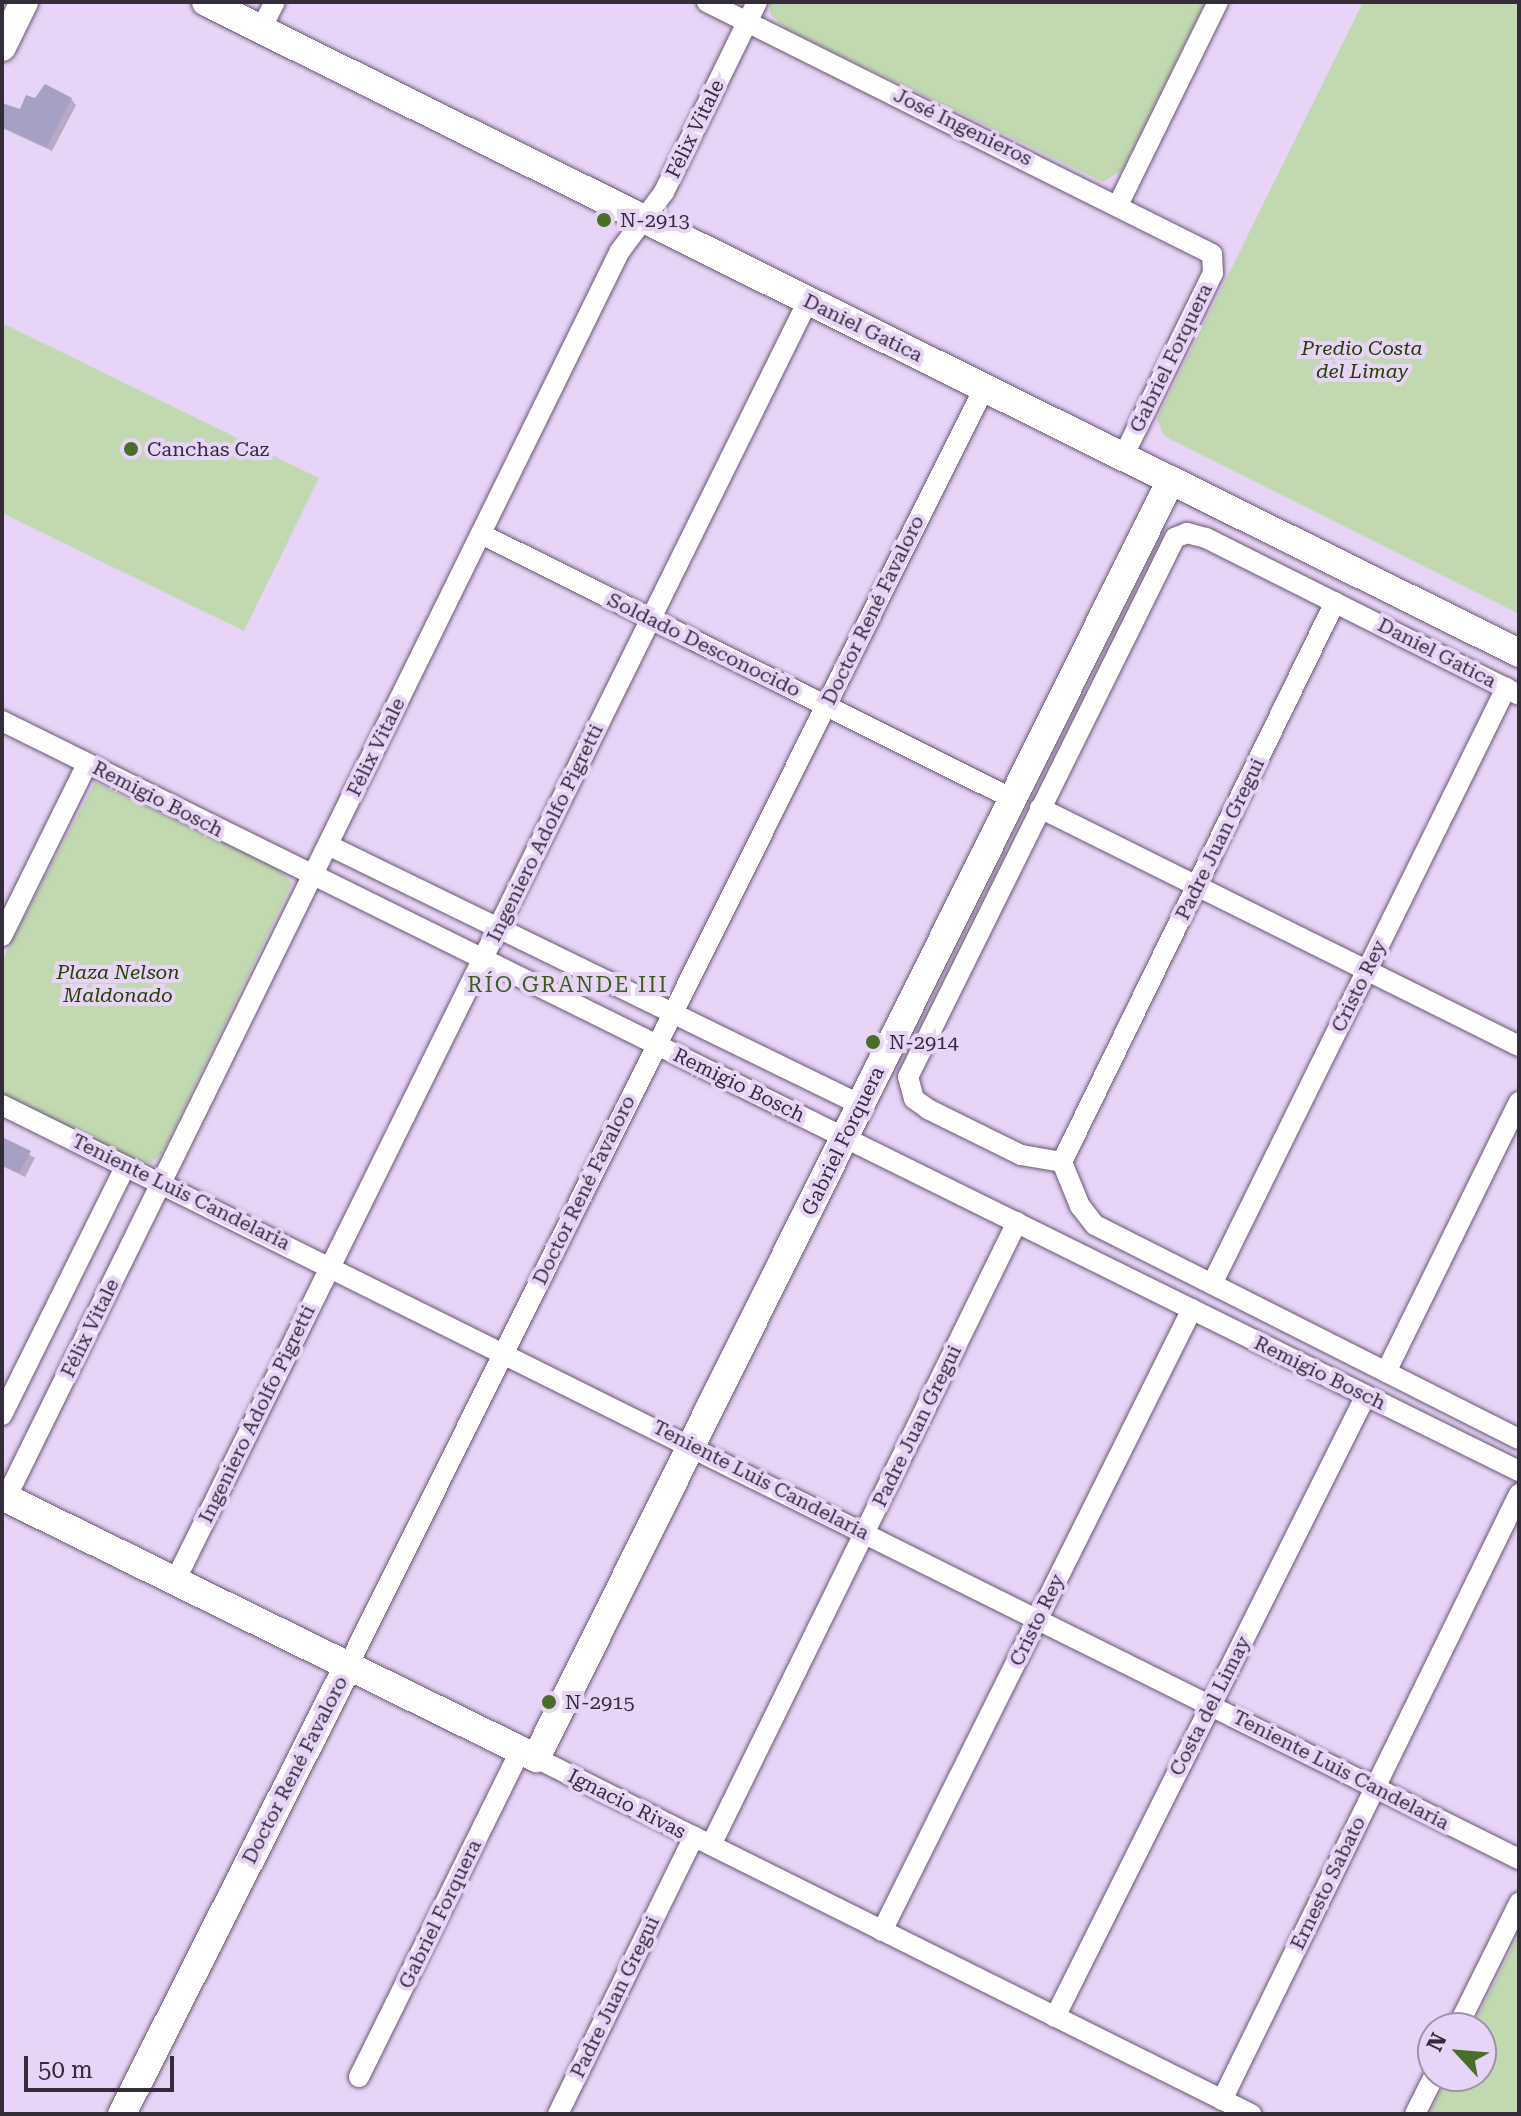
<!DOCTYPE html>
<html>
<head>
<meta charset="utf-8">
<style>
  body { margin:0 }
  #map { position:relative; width:1521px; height:2116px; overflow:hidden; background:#e8d4f6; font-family:"Roboto Serif",serif }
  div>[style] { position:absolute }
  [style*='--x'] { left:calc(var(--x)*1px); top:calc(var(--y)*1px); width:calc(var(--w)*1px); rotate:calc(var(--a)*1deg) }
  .green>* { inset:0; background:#c1d8b1 }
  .shadow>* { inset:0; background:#0003 }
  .building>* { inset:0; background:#a6a1c4 }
  .roads { filter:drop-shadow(0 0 2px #695774) drop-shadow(0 0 2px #695774) }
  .street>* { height:20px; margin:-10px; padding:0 10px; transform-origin:10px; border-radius:10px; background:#fff }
  .secondary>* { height:28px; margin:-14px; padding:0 14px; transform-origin:14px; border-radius:14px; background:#fff }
  .dots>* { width:22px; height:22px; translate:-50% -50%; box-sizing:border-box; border:4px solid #e8d4f6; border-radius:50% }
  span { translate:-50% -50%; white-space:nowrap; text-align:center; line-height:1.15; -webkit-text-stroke:8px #e8d4f6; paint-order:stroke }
  .street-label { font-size:20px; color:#342c39 }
  .poi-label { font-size:20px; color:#342c39 }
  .left { translate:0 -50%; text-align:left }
  .park-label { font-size:20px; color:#233f01; font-style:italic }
  .neighbourhood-label { font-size:22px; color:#3c5d1d; letter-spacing:2px }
  .frame { position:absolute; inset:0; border:4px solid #342c39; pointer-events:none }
  .north { position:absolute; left:1417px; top:2012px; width:80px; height:80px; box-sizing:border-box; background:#e8d4f6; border:2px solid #a091aa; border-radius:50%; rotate:296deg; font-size:22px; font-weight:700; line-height:32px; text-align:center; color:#342c39 }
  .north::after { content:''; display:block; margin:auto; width:28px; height:36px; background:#496e27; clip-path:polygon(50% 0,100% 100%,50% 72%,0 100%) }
  .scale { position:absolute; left:24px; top:2056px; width:150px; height:36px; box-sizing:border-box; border:4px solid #342c39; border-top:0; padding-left:10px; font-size:24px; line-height:28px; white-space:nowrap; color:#342c39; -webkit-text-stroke:6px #e8d4f6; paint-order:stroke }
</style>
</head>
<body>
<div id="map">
  <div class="green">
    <div style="clip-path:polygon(1205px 2px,1122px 170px,1103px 182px,787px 29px,771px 15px,769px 3px)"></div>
    <div style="clip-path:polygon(1363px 2px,1519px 2px,1519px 614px,1164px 436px,1157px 419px)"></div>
    <div style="clip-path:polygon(2px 323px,319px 478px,244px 631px,2px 513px)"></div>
    <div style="clip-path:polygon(95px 782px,280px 870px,292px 884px,162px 1153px,151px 1163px,137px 1161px,2px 1094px,2px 960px)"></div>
    <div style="clip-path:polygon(1519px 1934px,1519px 2114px,1429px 2114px,1448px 2076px,1481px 2076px,1481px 2028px,1472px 2028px)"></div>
  </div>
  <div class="shadow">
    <div style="clip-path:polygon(71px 99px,76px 105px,52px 151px,2px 128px,2px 107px,21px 111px,36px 101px)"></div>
    <div style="clip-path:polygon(2px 1139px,35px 1158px,25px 1177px,2px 1166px)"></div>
  </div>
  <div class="building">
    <div style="clip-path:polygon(45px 84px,72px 98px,47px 147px,2px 127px,2px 103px,20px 109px,26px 95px,35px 98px)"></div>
    <div style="clip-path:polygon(2px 1137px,31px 1151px,19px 1173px,2px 1165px)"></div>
  </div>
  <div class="roads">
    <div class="street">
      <div style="--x:707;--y:2;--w:564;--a:26.52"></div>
      <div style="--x:1212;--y:254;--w:19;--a:87"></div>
      <div style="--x:1213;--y:273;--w:205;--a:116.1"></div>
      <div style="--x:261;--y:29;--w:30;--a:-63"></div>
      <div style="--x:1119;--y:203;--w:224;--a:-63.8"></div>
      <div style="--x:481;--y:534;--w:594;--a:26.48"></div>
      <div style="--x:2;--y:721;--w:1692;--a:26.31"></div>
      <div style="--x:1040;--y:808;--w:535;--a:26.42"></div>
      <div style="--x:328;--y:845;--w:593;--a:26"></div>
      <div style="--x:2;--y:936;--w:192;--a:-63.7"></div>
      <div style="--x:2;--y:1105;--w:1694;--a:26.43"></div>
      <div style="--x:1062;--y:1162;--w:42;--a:-170.3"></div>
      <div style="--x:1021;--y:1155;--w:104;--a:-153.7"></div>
      <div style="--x:928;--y:1109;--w:17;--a:-144"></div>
      <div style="--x:914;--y:1099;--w:23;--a:-105"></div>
      <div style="--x:908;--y:1077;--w:602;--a:-63.65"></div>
      <div style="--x:1175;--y:538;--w:13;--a:-23"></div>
      <div style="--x:1187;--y:533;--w:20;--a:15"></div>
      <div style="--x:1206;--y:538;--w:350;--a:26.6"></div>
      <div style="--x:1062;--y:1162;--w:623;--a:-64.01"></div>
      <div style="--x:1062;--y:1162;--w:48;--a:67.8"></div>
      <div style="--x:1080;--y:1206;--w:24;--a:52"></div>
      <div style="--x:1095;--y:1225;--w:475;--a:26.8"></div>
      <div style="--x:1212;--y:1284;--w:665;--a:-63.74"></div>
      <div style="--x:1386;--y:1372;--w:301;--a:-63.8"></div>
      <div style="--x:2;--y:1415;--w:277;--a:-63.6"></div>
      <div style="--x:6;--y:1498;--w:1390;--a:-63.79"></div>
      <div style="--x:620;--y:251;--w:74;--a:-53.3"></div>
      <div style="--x:664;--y:192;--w:212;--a:-63.9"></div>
      <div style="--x:175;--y:1581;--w:1428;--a:-63.69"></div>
      <div style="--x:348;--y:1666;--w:1428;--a:-63.54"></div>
      <div style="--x:536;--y:1758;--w:799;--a:26.47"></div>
      <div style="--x:711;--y:1845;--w:694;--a:-63.84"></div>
      <div style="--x:882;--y:1931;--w:695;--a:-63.51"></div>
      <div style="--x:1055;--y:2017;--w:695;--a:-63.43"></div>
      <div style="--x:1457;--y:2028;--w:140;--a:-63.6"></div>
      <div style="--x:359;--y:2077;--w:364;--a:-63.7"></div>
      <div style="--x:1222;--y:2100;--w:675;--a:-63.89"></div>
      <div style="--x:558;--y:2114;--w:309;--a:-63.9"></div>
      <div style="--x:1415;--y:2114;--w:42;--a:-63.4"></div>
    </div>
    <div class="secondary">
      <div style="--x:206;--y:2;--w:1466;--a:26.37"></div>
      <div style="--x:2;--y:47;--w:50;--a:-63.9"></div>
      <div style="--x:2;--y:1496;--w:595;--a:26.13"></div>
      <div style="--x:536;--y:1758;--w:1427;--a:-63.58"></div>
      <div style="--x:122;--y:2114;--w:502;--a:-63.23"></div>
    </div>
  </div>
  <div class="dots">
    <div style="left:604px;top:220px;background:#496e27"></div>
    <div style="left:131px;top:449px;background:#496e27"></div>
    <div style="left:873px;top:1042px;background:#496e27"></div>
    <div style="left:549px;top:1702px;background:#496e27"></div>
  </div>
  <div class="street-label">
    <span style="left:963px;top:127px;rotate:26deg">José Ingenieros</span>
    <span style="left:695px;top:129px;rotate:-64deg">Félix Vitale</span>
    <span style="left:863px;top:328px;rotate:26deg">Daniel Gatica</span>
    <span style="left:1171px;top:358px;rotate:-64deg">Gabriel Forquera</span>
    <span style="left:873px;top:610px;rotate:-64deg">Doctor René Favaloro</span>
    <span style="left:704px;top:645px;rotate:26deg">Soldado Desconocido</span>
    <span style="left:1437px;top:653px;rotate:27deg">Daniel Gatica</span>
    <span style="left:376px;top:747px;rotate:-64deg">Félix Vitale</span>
    <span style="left:158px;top:799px;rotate:27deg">Remigio Bosch</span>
    <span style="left:545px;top:833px;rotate:-64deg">Ingeniero Adolfo Pigretti</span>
    <span style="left:1220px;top:839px;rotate:-64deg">Padre Juan Gregui</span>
    <span style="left:1359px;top:986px;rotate:-64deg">Cristo Rey</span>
    <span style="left:739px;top:1085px;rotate:26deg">Remigio Bosch</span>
    <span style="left:843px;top:1141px;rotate:-64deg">Gabriel Forquera</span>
    <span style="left:584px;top:1190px;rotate:-64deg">Doctor René Favaloro</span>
    <span style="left:181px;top:1192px;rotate:26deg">Teniente Luis Candelaria</span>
    <span style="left:90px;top:1328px;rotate:-64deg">Félix Vitale</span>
    <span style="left:1320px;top:1373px;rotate:26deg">Remigio Bosch</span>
    <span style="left:257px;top:1414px;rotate:-64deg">Ingeniero Adolfo Pigretti</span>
    <span style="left:917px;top:1426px;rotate:-64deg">Padre Juan Gregui</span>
    <span style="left:761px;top:1480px;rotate:27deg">Teniente Luis Candelaria</span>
    <span style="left:1037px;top:1620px;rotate:-64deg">Cristo Rey</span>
    <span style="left:1210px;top:1706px;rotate:-63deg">Costa del Limay</span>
    <span style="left:295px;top:1770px;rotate:-63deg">Doctor René Favaloro</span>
    <span style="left:1341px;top:1770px;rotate:27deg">Teniente Luis Candelaria</span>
    <span style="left:627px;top:1804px;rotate:27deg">Ignacio Rivas</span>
    <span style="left:1328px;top:1883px;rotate:-64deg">Ernesto Sabato</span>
    <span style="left:440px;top:1914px;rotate:-64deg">Gabriel Forquera</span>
    <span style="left:615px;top:1997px;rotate:-64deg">Padre Juan Gregui</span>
  </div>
  <div class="poi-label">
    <span class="left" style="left:620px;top:220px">N-2913</span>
    <span class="left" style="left:147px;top:449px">Canchas Caz</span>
    <span class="left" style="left:889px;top:1042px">N-2914</span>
    <span class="left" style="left:565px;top:1702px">N-2915</span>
  </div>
  <div class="park-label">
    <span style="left:1362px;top:360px">Predio Costa<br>del Limay</span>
    <span style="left:118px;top:984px">Plaza Nelson<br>Maldonado</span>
  </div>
  <div class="neighbourhood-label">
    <span style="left:568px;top:985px">RÍO GRANDE III</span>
  </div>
  <div class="frame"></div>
  <div class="north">N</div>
  <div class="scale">50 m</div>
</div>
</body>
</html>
